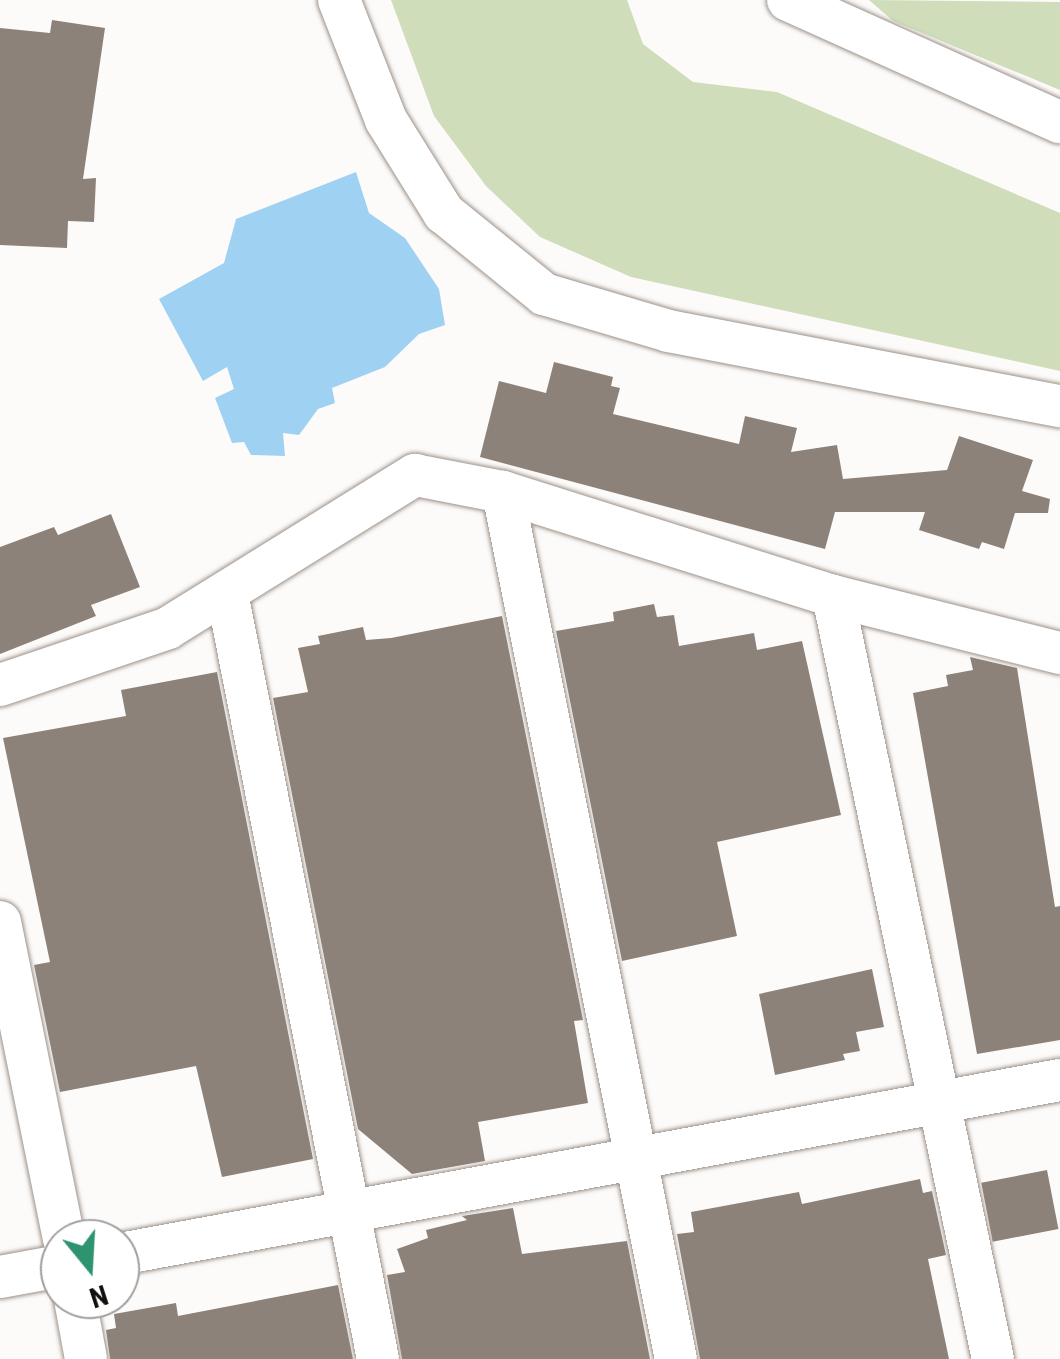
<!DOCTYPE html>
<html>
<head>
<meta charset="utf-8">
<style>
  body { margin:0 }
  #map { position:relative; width:1060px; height:1359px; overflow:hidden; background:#fdfbf9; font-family:"Roboto Condensed",sans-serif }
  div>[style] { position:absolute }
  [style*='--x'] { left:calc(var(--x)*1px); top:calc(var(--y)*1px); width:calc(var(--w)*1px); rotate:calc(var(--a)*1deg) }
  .green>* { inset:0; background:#cfddbb }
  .water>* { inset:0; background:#9fd2f2 }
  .building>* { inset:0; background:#8d827a; transform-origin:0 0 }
  .roads { filter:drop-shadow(0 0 2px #9d9189) drop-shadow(0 0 2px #9d9189) }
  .minor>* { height:42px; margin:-21px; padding:0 21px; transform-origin:21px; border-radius:21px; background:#fff }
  span { translate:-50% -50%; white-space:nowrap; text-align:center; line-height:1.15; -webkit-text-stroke:10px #fff; paint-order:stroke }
  .north { position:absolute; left:40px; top:1219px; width:100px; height:100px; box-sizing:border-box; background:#fff; border:2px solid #a09f9d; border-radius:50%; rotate:162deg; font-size:28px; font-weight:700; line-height:40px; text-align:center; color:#120e0b }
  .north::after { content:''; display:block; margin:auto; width:35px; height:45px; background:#2e936f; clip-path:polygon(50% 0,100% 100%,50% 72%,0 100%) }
</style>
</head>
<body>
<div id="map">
  <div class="green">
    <div style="clip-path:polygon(391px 0,627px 0,643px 44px,693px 82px,777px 92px,1060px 213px,1060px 371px,631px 277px,540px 237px,486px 186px,434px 116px)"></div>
    <div style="clip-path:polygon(869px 0,1060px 2px,1060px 90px,893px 21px)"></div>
  </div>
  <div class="water">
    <div style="clip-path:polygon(356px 172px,369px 213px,405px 238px,439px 289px,445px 325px,419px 334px,385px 367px,332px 388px,335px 403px,318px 409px,299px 435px,283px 433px,285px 456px,251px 455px,244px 442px,232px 443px,215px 398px,234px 389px,227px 367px,203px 381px,159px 299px,224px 263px,236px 219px)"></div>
  </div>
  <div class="building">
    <div style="clip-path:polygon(52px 20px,105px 28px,83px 179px,96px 178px,94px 222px,68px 221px,67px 248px,0 245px,0 28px,50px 33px)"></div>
    <div style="clip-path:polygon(554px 362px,613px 377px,611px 386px,620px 388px,613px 414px,739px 444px,745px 416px,797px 428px,791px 452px,837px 445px,843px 479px,947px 470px,959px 436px,1033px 460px,1022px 491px,1050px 499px,1048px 513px,1015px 513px,1004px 549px,982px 542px,979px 549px,919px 530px,925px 512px,835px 512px,825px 549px,480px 457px,499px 381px,546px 393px)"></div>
    <div style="clip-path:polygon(111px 514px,140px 587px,91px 605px,96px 616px,0 654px,0 547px,54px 527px,58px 535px)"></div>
    <div style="clip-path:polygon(654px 604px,657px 617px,674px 615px,679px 646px,754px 633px,757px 650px,802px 641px,841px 815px,717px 842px,737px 936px,622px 961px,556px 631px,614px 621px,613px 612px)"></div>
    <div style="clip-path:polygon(502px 616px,583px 1020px,574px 1021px,588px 1103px,478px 1122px,485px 1161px,412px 1174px,358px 1129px,273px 698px,308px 692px,298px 648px,320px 644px,318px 636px,363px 627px,366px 640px,391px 638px)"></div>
    <div style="clip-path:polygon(970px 657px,1017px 668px,1055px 907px,1060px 906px,1060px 1040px,977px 1054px,913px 693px,948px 686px,946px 675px,973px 670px)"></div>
    <div style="clip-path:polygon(217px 672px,313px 1159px,222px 1177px,196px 1066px,60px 1092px,34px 965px,50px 962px,3px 738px,126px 716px,121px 690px)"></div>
    <div style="clip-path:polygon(872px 969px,884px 1027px,856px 1032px,860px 1051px,843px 1054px,845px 1060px,775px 1075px,759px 994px)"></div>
    <div style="left:1047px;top:1170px;width:60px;height:67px;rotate:79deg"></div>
    <div style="clip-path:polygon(920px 1179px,923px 1193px,932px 1191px,946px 1255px,928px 1259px,949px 1359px,700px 1359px,677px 1234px,694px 1232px,691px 1212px,799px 1192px,802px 1204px)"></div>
    <div style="clip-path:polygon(513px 1208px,522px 1254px,627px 1241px,650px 1359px,402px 1359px,387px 1275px,405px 1272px,397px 1249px,428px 1238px,426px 1230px,467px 1220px,462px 1216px)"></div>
    <div style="clip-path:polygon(338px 1285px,353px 1359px,110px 1359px,106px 1330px,116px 1328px,114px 1314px,176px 1303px,178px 1316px)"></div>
  </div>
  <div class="roads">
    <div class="minor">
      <div style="--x:339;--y:0;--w:129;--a:68.6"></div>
      <div style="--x:386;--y:120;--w:110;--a:58.1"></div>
      <div style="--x:444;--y:213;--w:129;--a:39"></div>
      <div style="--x:544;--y:294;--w:130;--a:16.5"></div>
      <div style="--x:669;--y:331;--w:398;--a:10.9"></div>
      <div style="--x:788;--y:0;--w:298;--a:24.2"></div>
      <div style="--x:503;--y:492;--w:884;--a:78.72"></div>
      <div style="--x:227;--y:593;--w:781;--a:78.85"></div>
      <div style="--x:833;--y:596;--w:780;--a:78.16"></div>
      <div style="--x:0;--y:685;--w:177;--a:-18.7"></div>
      <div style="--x:168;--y:628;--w:291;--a:-31.8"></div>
      <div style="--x:415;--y:475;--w:90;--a:10.9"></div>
      <div style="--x:503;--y:492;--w:346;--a:17.5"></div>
      <div style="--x:833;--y:596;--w:234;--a:14.1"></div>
      <div style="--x:0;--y:922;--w:323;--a:78.6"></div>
      <div style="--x:120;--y:1254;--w:956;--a:-10.49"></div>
      <div style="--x:0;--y:1277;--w:61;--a:-10.4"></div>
      <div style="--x:75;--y:1299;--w:61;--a:79.6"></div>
    </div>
  </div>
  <div class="north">N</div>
</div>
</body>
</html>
